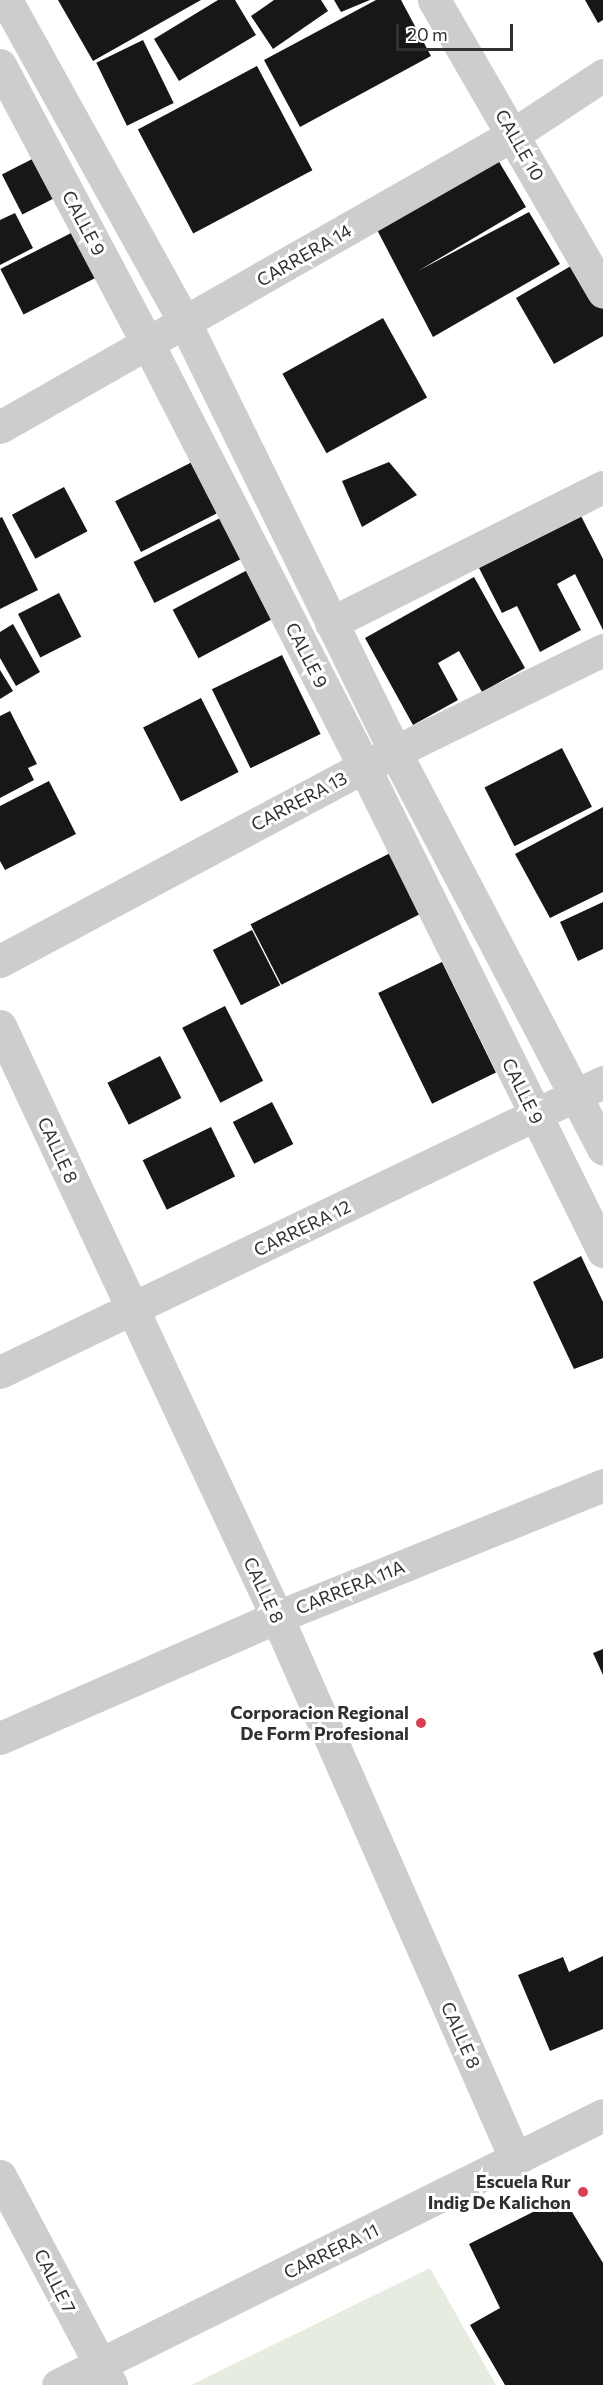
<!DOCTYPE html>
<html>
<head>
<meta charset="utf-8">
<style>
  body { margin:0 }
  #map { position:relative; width:603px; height:2385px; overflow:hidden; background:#fff; font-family:Commissioner,sans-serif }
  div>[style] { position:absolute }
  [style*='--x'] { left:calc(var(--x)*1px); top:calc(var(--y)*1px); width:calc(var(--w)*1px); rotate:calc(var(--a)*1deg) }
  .green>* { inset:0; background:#e6ecdf }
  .building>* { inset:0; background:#171717; transform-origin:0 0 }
  .street>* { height:33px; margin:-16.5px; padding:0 16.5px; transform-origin:16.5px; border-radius:16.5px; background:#cdcdcd }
  .dots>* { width:16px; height:16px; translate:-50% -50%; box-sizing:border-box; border:3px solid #fff; border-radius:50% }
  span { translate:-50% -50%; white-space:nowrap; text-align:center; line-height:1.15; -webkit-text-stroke:6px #fff; paint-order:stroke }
  .street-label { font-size:18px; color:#303030 }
  .poi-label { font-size:18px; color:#303030; font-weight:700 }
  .right { translate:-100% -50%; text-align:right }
  .scale { position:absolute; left:396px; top:24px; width:117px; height:27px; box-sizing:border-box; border:3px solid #303030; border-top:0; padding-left:8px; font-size:18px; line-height:21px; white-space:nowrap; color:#303030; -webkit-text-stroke:4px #fff; paint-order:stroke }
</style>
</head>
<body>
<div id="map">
  <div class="green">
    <div style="clip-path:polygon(430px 2268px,496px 2385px,191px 2385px)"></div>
  </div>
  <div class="building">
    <div style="clip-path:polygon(58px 0,201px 0,93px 61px)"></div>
    <div style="clip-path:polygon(218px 0,235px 0,256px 35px,179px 81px,154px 39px)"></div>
    <div style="clip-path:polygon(274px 0,321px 0,328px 11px,273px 49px,251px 16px)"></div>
    <div style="clip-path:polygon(334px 0,370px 0,341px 12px)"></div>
    <div style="clip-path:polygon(376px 0,401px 0,431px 56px,300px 127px,264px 60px)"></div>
    <div style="clip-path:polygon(585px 0,603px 0,603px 20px,598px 23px)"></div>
    <div style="left:143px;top:40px;width:70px;height:52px;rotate:64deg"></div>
    <div style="left:257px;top:66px;width:118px;height:135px;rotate:62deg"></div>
    <div style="left:42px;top:154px;width:45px;height:45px;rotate:63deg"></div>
    <div style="clip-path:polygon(495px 155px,526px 207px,418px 271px,529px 212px,560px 264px,433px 337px,375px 226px)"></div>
    <div style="clip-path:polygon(15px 213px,33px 248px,0 265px,0 220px)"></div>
    <div style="left:77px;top:230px;width:51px;height:86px;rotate:63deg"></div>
    <div style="clip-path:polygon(576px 263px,603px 309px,603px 336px,554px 364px,516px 298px)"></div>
    <div style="left:383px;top:318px;width:91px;height:115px;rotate:61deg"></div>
    <div style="left:198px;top:459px;width:57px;height:93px;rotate:63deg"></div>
    <div style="clip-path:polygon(389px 462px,417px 495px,362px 527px,342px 481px)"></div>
    <div style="left:64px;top:487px;width:50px;height:59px;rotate:62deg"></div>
    <div style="left:228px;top:514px;width:46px;height:106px;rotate:63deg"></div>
    <div style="clip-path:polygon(581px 516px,603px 559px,603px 630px,575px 574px,557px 584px,581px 630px,540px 652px,517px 606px,502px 613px,479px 568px)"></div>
    <div style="clip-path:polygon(2px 517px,38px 590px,0 609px,0 518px)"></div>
    <div style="left:253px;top:567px;width:55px;height:91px;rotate:62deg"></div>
    <div style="clip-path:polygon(474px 577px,525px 668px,482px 692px,459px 651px,438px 663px,458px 700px,413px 725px,365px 638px)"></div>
    <div style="left:59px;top:593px;width:49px;height:46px;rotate:63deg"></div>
    <div style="clip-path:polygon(13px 624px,40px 672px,16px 686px,0 658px,0 632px)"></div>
    <div style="left:282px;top:655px;width:88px;height:78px;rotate:64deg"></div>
    <div style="clip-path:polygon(0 670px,13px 691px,0 699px)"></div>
    <div style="left:201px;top:698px;width:83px;height:65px;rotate:63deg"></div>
    <div style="clip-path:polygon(10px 711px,37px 764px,28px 768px,34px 780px,0 798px,0 716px)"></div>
    <div style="left:562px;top:748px;width:66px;height:87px;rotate:63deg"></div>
    <div style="clip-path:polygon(49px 781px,76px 834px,5px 870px,0 861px,0 806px)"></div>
    <div style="clip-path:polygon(603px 807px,603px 892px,550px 918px,515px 854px)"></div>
    <div style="left:402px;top:847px;width:68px;height:170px;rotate:63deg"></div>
    <div style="clip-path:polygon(603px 902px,603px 949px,578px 961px,560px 922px)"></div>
    <div style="left:252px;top:930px;width:62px;height:44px;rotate:63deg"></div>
    <div style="left:442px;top:962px;width:123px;height:71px;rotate:64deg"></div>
    <div style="left:225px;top:1006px;width:84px;height:48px;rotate:63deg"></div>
    <div style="left:160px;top:1056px;width:47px;height:59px;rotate:63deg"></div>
    <div style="left:272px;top:1102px;width:47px;height:44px;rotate:63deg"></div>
    <div style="left:211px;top:1127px;width:55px;height:76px;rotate:64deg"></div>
    <div style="clip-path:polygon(581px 1256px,603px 1302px,603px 1358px,574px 1369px,533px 1282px)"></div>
    <div style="clip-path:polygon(603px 1649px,603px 1675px,593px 1653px)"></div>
    <div style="clip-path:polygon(603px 1956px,603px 2029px,550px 2051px,518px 1975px,563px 1957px,569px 1972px)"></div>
    <div style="clip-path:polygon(563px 2197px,603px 2263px,603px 2385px,505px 2385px,470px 2325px,500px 2308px,469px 2244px)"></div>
  </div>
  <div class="street">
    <div style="--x:6;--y:0;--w:369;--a:61"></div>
    <div style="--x:185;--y:323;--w:478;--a:63.9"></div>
    <div style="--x:395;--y:752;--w:448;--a:62.3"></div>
    <div style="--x:434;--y:0;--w:337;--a:59.9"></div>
    <div style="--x:0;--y:65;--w:316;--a:62.1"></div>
    <div style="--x:148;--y:344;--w:475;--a:62.9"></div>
    <div style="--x:364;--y:767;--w:540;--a:63.72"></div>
    <div style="--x:0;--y:427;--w:592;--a:-29.68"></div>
    <div style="--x:514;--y:134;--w:107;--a:-33.5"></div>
    <div style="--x:331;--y:623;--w:304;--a:-26.6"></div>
    <div style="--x:0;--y:961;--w:412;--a:-28.1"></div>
    <div style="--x:364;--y:767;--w:266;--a:-26.1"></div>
    <div style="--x:0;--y:1026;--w:653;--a:64.89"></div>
    <div style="--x:277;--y:1617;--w:593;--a:66.24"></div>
    <div style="--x:0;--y:1372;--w:669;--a:-25.68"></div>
    <div style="--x:0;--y:1738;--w:302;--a:-23.6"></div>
    <div style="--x:277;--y:1617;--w:352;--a:-22"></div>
    <div style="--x:0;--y:2176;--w:237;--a:62"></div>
    <div style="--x:58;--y:2385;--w:608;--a:-26.35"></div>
  </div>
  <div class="dots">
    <div style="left:421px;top:1723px;background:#d74154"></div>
    <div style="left:583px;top:2192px;background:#d74154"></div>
  </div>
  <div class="street-label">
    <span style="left:520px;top:145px;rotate:60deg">CALLE 10</span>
    <span style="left:84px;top:223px;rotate:62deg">CALLE 9</span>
    <span style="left:304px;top:255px;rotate:-30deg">CARRERA 14</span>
    <span style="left:307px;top:655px;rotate:63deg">CALLE 9</span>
    <span style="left:299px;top:801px;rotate:-28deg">CARRERA 13</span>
    <span style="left:523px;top:1091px;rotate:64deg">CALLE 9</span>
    <span style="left:58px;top:1150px;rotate:65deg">CALLE 8</span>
    <span style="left:302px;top:1228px;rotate:-26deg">CARRERA 12</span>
    <span style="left:350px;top:1587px;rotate:-22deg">CARRERA 11A</span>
    <span style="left:264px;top:1590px;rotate:65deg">CALLE 8</span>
    <span style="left:461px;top:2035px;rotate:66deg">CALLE 8</span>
    <span style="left:331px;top:2251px;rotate:-26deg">CARRERA 11</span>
    <span style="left:55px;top:2281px;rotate:63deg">CALLE 7</span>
  </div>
  <div class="poi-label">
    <span class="right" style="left:409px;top:1723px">Corporacion Regional<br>De Form Profesional</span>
    <span class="right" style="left:571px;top:2192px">Escuela Rur<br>Indig De Kalichon</span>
  </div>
  <div class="scale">20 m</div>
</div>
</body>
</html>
